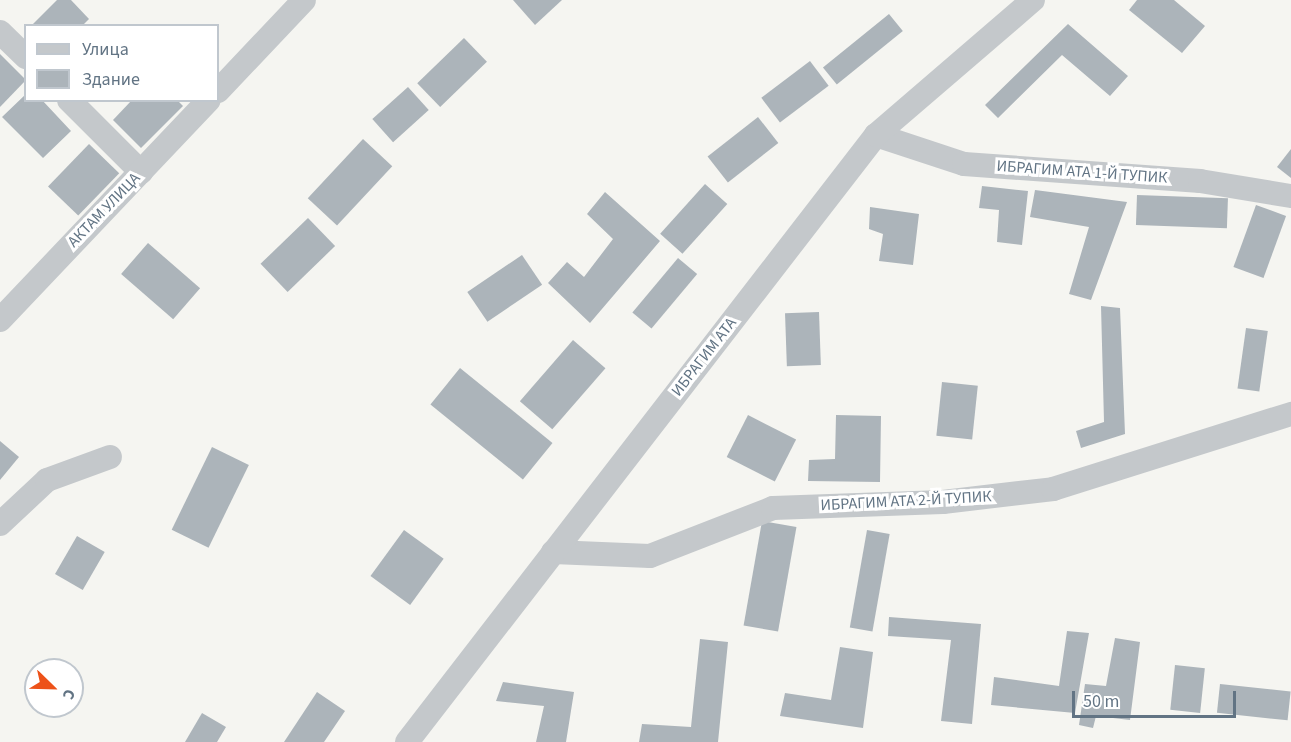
<!DOCTYPE html>
<html>
<head>
<meta charset="utf-8">
<style>
  body { margin:0 }
  #map { position:relative; width:1291px; height:742px; overflow:hidden; background:#f5f5f1; font-family:"Source Sans 3",sans-serif }
  div>[style] { position:absolute }
  [style*='--x'] { left:calc(var(--x)*1px); top:calc(var(--y)*1px); width:calc(var(--w)*1px); rotate:calc(var(--a)*1deg) }
  .building>* { inset:0; background:#acb4ba; transform-origin:0 0 }
  .minor>* { height:24px; margin:-12px; padding:0 12px; transform-origin:12px; border-radius:12px; background:#c4c8cb }
  span { translate:-50% -50%; white-space:nowrap; text-align:center; line-height:1.15; -webkit-text-stroke:6px #fff; paint-order:stroke }
  .street-label { font-size:16px; color:#627484 }
  .legend { position:absolute; left:24px; top:24px; width:195px; height:78px; box-sizing:border-box; background:#fff; border:2px solid #c0c7ce; margin:0; padding:8px 10px; list-style:none; font-size:18px; color:#627484 }
  .legend li { display:flex; align-items:center; gap:12px; height:30px }
  .legend b { width:30px; border:2px solid #c0c7ce }
  .north { position:absolute; left:24px; top:658px; width:60px; height:60px; box-sizing:border-box; background:#fff; border:2px solid #c0c7ce; border-radius:50%; rotate:113deg; font-size:16px; font-weight:700; line-height:24px; text-align:center; color:#627484 }
  .north::after { content:''; display:block; margin:auto; width:21px; height:27px; background:#ed5219; clip-path:polygon(50% 0,100% 100%,50% 72%,0 100%) }
  .scale { position:absolute; left:1072px; top:691px; width:164px; height:27px; box-sizing:border-box; border:3px solid #627484; border-top:0; padding-left:8px; font-size:18px; line-height:21px; white-space:nowrap; color:#627484; -webkit-text-stroke:4px #fff; paint-order:stroke }
</style>
</head>
<body>
<div id="map">
  <div class="building">
    <div style="clip-path:polygon(57px 0,71px 0,89px 19px,82px 26px,31px 26px)"></div>
    <div style="clip-path:polygon(513px 0,562px 0,535px 25px)"></div>
    <div style="clip-path:polygon(1137px 0,1174px 0,1205px 26px,1182px 53px,1129px 10px)"></div>
    <div style="left:889px;top:14px;width:22px;height:85px;rotate:51deg"></div>
    <div style="clip-path:polygon(1068px 24px,1128px 76px,1110px 96px,1062px 55px,998px 118px,985px 105px)"></div>
    <div style="left:464px;top:38px;width:33px;height:65px;rotate:46deg"></div>
    <div style="clip-path:polygon(0 54px,26px 80px,0 107px)"></div>
    <div style="left:810px;top:61px;width:31px;height:61px;rotate:53deg"></div>
    <div style="left:408px;top:87px;width:31px;height:48px;rotate:48deg"></div>
    <div style="clip-path:polygon(26px 94px,26px 100px,42px 100px,71px 131px,43px 158px,2px 117px)"></div>
    <div style="clip-path:polygon(132px 100px,177px 100px,183px 106px,141px 148px,113px 120px)"></div>
    <div style="left:758px;top:117px;width:33px;height:64px;rotate:52deg"></div>
    <div style="left:363px;top:139px;width:40px;height:81px;rotate:43deg"></div>
    <div style="left:89px;top:144px;width:42px;height:59px;rotate:44deg"></div>
    <div style="clip-path:polygon(1291px 149px,1291px 178px,1277px 167px)"></div>
    <div style="left:705px;top:184px;width:30px;height:67px;rotate:42deg"></div>
    <div style="clip-path:polygon(982px 186px,1028px 191px,1022px 245px,997px 242px,999px 210px,979px 208px)"></div>
    <div style="clip-path:polygon(1035px 190px,1127px 202px,1091px 300px,1069px 294px,1089px 227px,1030px 217px)"></div>
    <div style="clip-path:polygon(605px 192px,660px 241px,590px 323px,548px 283px,567px 262px,584px 277px,613px 239px,587px 214px)"></div>
    <div style="left:1137px;top:195px;width:91px;height:30px;rotate:2deg"></div>
    <div style="left:1256px;top:205px;width:32px;height:66px;rotate:20deg"></div>
    <div style="clip-path:polygon(870px 207px,919px 214px,913px 265px,879px 261px,883px 234px,869px 229px)"></div>
    <div style="left:308px;top:218px;width:39px;height:66px;rotate:46deg"></div>
    <div style="left:148px;top:243px;width:69px;height:41px;rotate:41deg"></div>
    <div style="left:522px;top:255px;width:36px;height:66px;rotate:56deg"></div>
    <div style="left:678px;top:258px;width:25px;height:71px;rotate:40deg"></div>
    <div style="clip-path:polygon(1101px 306px,1120px 308px,1125px 434px,1081px 448px,1076px 431px,1104px 422px)"></div>
    <div style="left:819px;top:312px;width:53px;height:34px;rotate:88deg"></div>
    <div style="left:1246px;top:328px;width:22px;height:61px;rotate:8deg"></div>
    <div style="left:573px;top:340px;width:43px;height:81px;rotate:41deg"></div>
    <div style="left:460px;top:368px;width:119px;height:47px;rotate:39deg"></div>
    <div style="left:942px;top:382px;width:36px;height:54px;rotate:6deg"></div>
    <div style="left:748px;top:415px;width:54px;height:47px;rotate:27deg"></div>
    <div style="clip-path:polygon(836px 415px,881px 416px,880px 482px,808px 481px,809px 460px,835px 459px)"></div>
    <div style="clip-path:polygon(0 441px,19px 457px,0 480px)"></div>
    <div style="left:212px;top:447px;width:41px;height:92px;rotate:26deg"></div>
    <div style="left:762px;top:521px;width:35px;height:106px;rotate:10deg"></div>
    <div style="left:404px;top:530px;width:49px;height:57px;rotate:36deg"></div>
    <div style="left:867px;top:530px;width:23px;height:99px;rotate:10deg"></div>
    <div style="left:77px;top:536px;width:32px;height:44px;rotate:30deg"></div>
    <div style="clip-path:polygon(889px 617px,981px 624px,972px 724px,941px 721px,951px 640px,888px 636px)"></div>
    <div style="clip-path:polygon(1067px 631px,1089px 633px,1075px 713px,991px 705px,994px 677px,1059px 686px)"></div>
    <div style="clip-path:polygon(1115px 638px,1140px 642px,1130px 720px,1096px 716px,1093px 728px,1079px 725px,1085px 684px,1106px 686px)"></div>
    <div style="clip-path:polygon(700px 639px,728px 642px,718px 742px,639px 742px,642px 724px,691px 727px)"></div>
    <div style="clip-path:polygon(840px 647px,873px 652px,863px 728px,780px 716px,785px 693px,831px 700px)"></div>
    <div style="left:1175px;top:665px;width:30px;height:45px;rotate:6deg"></div>
    <div style="clip-path:polygon(503px 682px,574px 692px,566px 742px,536px 742px,544px 706px,496px 701px)"></div>
    <div style="left:1220px;top:684px;width:71px;height:29px;rotate:6deg"></div>
    <div style="clip-path:polygon(317px 692px,345px 711px,324px 742px,284px 742px)"></div>
    <div style="clip-path:polygon(202px 713px,226px 727px,217px 742px,185px 742px)"></div>
  </div>
  <div class="minor">
    <div style="--x:0;--y:32;--w:36;--a:44"></div>
    <div style="--x:218;--y:91;--w:125;--a:-46.6"></div>
    <div style="--x:69;--y:100;--w:102;--a:45"></div>
    <div style="--x:876;--y:135;--w:93;--a:18.2"></div>
    <div style="--x:964;--y:164;--w:237;--a:4.1"></div>
    <div style="--x:1200;--y:181;--w:92;--a:9.4"></div>
    <div style="--x:0;--y:320;--w:303;--a:-46.5"></div>
    <div style="--x:0;--y:524;--w:64;--a:-43.1"></div>
    <div style="--x:47;--y:480;--w:67;--a:-20.1"></div>
    <div style="--x:553;--y:552;--w:97;--a:2.4"></div>
    <div style="--x:650;--y:556;--w:132;--a:-21.3"></div>
    <div style="--x:773;--y:508;--w:170;--a:-2"></div>
    <div style="--x:943;--y:502;--w:111;--a:-6.7"></div>
    <div style="--x:1053;--y:489;--w:250;--a:-17.5"></div>
    <div style="--x:407;--y:742;--w:767;--a:-52.31"></div>
    <div style="--x:876;--y:135;--w:207;--a:-40.7"></div>
  </div>
  <div class="street-label">
    <span style="left:1082px;top:172px;rotate:4deg">ИБРАГИМ АТА 1-Й ТУПИК</span>
    <span style="left:104px;top:210px;rotate:-46deg">АКТАМ УЛИЦА</span>
    <span style="left:704px;top:357px;rotate:-52deg">ИБРАГИМ АТА</span>
    <span style="left:906px;top:501px;rotate:-3deg">ИБРАГИМ АТА 2-Й ТУПИК</span>
  </div>
  <ul class="legend">
  <li><b style="height:8px;background:#c4c8cb"></b>Улица</li>
  <li><b style="height:16px;background:#acb4ba"></b>Здание</li>
  </ul>
  <div class="north">С</div>
  <div class="scale">50 m</div>
</div>
</body>
</html>
